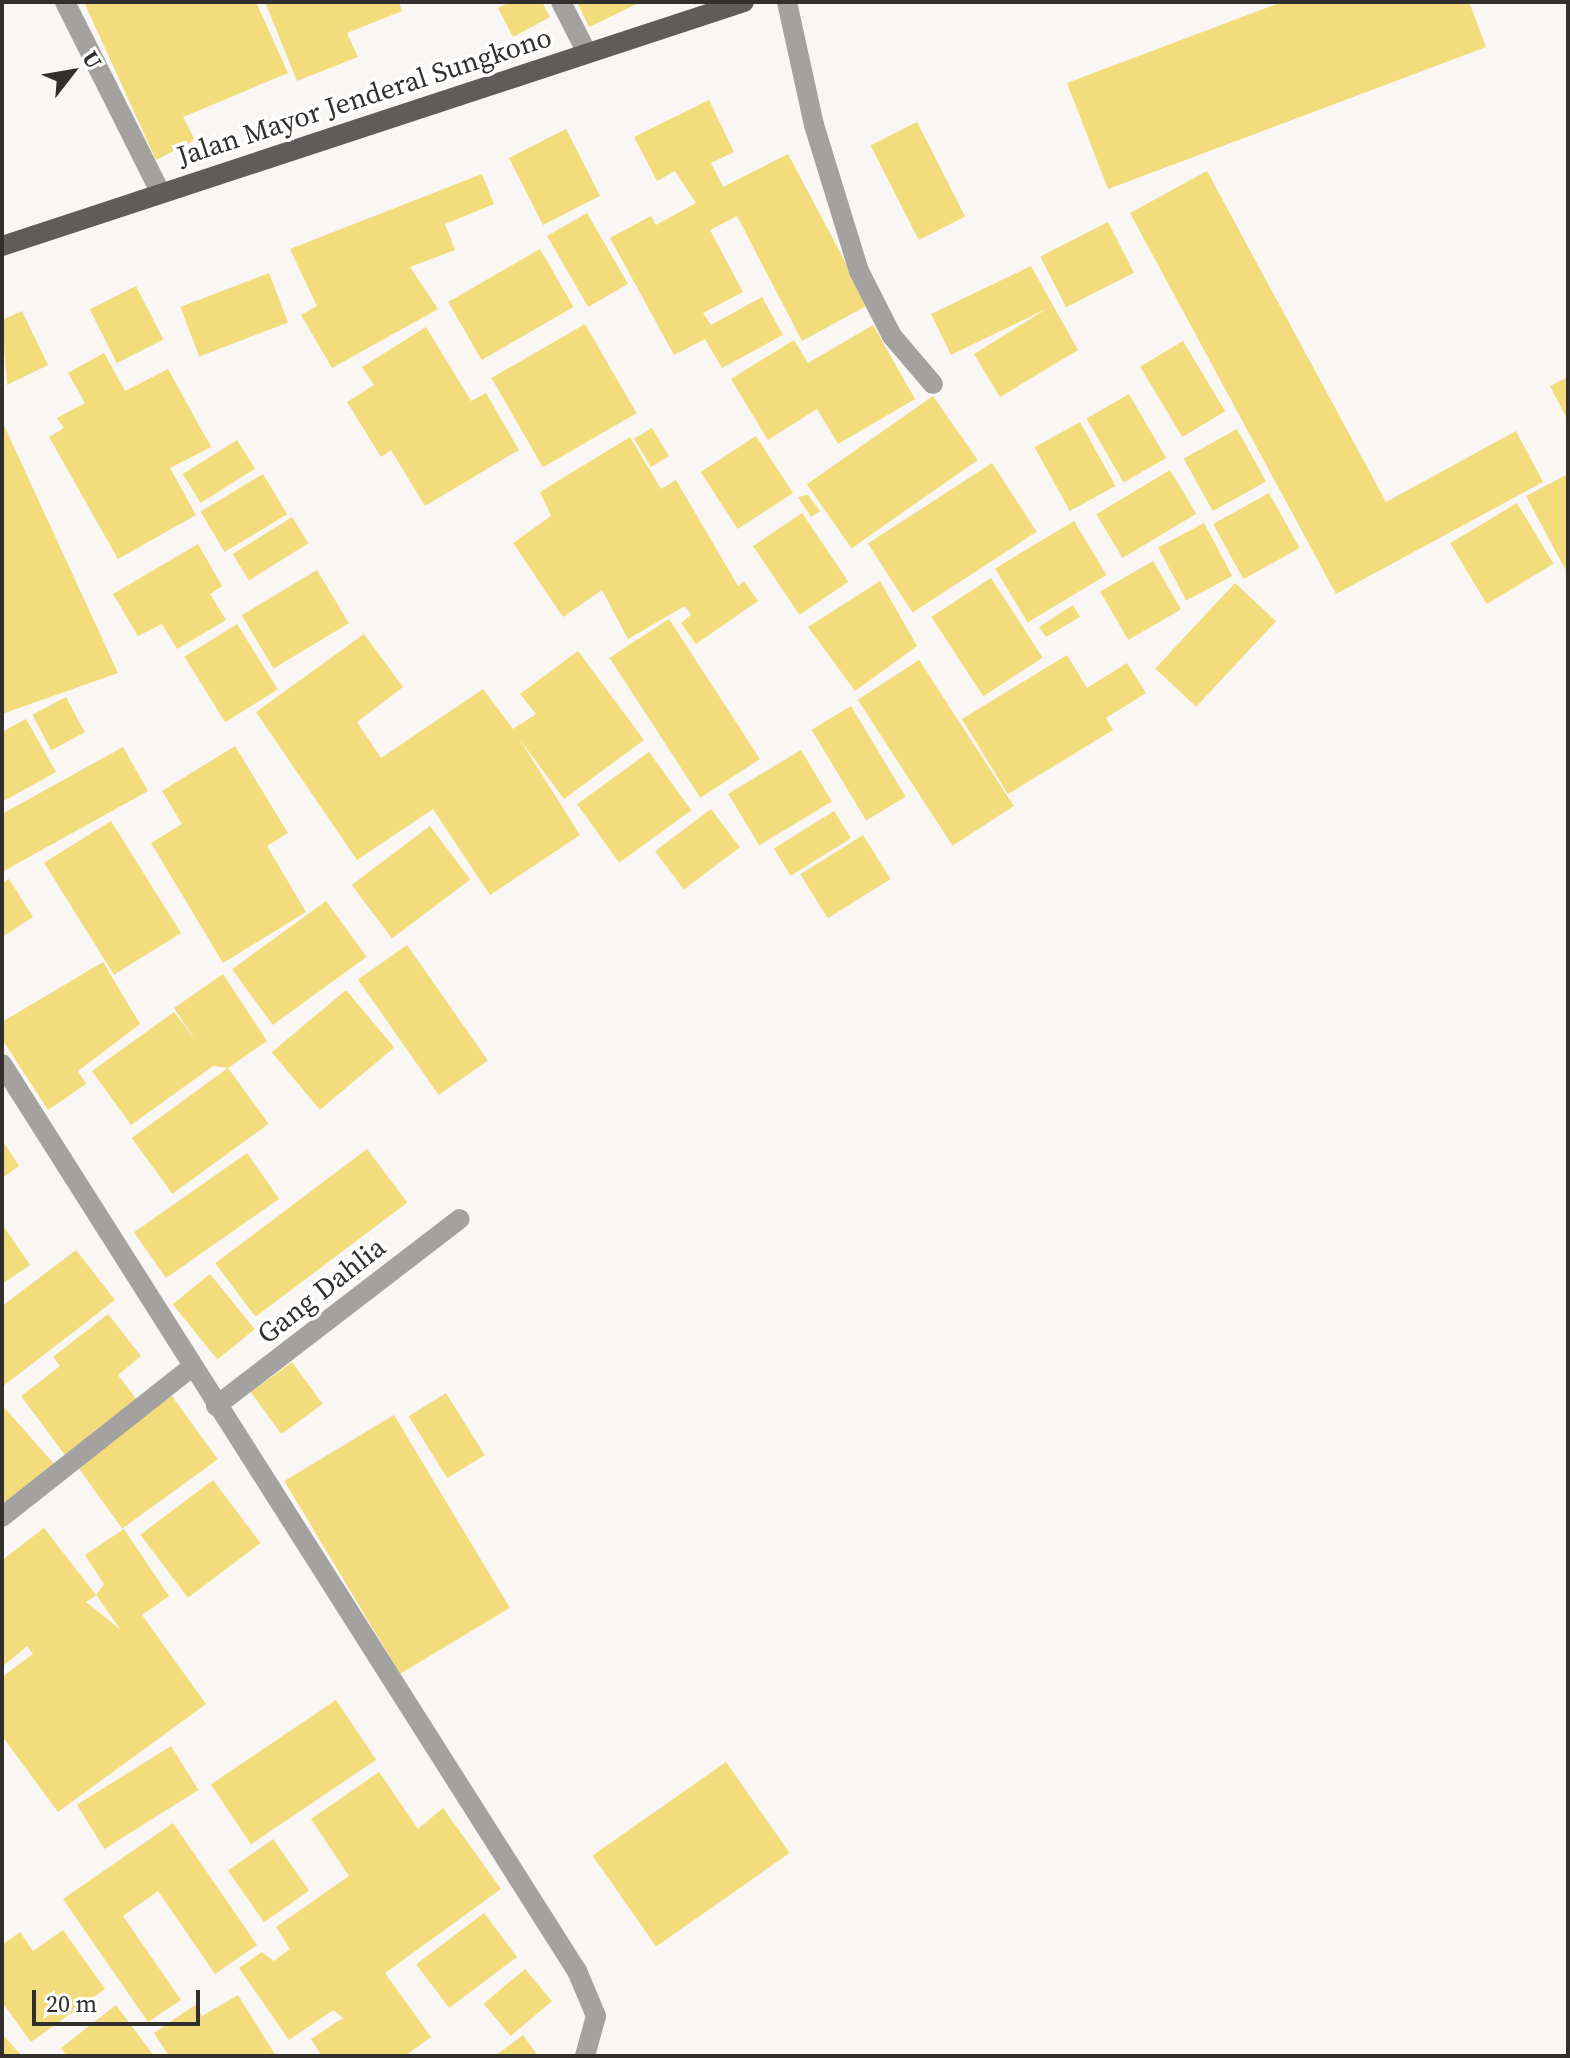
<!DOCTYPE html>
<html>
<head>
<meta charset="utf-8">
<style>
  body { margin:0 }
  #map { position:relative; width:1570px; height:2058px; overflow:hidden; background:#f9f6f4; font-family:"Source Serif 4",serif }
  div>[style] { position:absolute }
  [style*='--x'] { left:calc(var(--x)*1px); top:calc(var(--y)*1px); width:calc(var(--w)*1px); rotate:calc(var(--a)*1deg) }
  .building>* { inset:0; background:#f3dc7c; transform-origin:0 0 }
  .lane>* { height:20px; margin:-10px; padding:0 10px; transform-origin:10px; border-radius:10px; background:#a3a2a1 }
  .street>* { height:20px; margin:-10px; padding:0 10px; transform-origin:10px; border-radius:10px; background:#a3a2a1 }
  .primary>* { height:20px; margin:-10px; padding:0 10px; transform-origin:10px; border-radius:10px; background:#5f5c5b }
  span { translate:-50% -50%; white-space:nowrap; text-align:center; line-height:1.15; -webkit-text-stroke:7px #fff; paint-order:stroke }
  .street-label { font-size:28px; color:#31302f }
  .frame { position:absolute; inset:0; border:4px solid #31302f; pointer-events:none }
  .north { position:absolute; left:32px; top:32px; width:80px; height:80px; -webkit-text-stroke:6px #fff; paint-order:stroke; rotate:59deg; font-size:22px; font-weight:700; line-height:32px; text-align:center; color:#31302f }
  .north::after { content:''; display:block; margin:auto; width:28px; height:36px; background:#31302f; clip-path:polygon(50% 0,100% 100%,50% 72%,0 100%) }
  .scale { position:absolute; left:32px; top:1990px; width:168px; height:36px; box-sizing:border-box; border:4px solid #31302f; border-top:0; padding-left:10px; font-size:24px; line-height:28px; white-space:nowrap; color:#31302f; -webkit-text-stroke:6px #fff; paint-order:stroke }
</style>
</head>
<body>
<div id="map">
  <div class="building">
    <div style="clip-path:polygon(84px 2px,256px 2px,288px 73px,183px 117px,195px 140px,156px 160px)"></div>
    <div style="clip-path:polygon(265px 2px,399px 2px,402px 11px,347px 33px,358px 57px,297px 81px)"></div>
    <div style="clip-path:polygon(510px 2px,542px 2px,550px 17px,513px 37px,498px 8px)"></div>
    <div style="clip-path:polygon(577px 2px,641px 2px,589px 27px)"></div>
    <div style="clip-path:polygon(1282px 2px,1469px 2px,1486px 47px,1108px 189px,1067px 83px)"></div>
    <div style="clip-path:polygon(709px 100px,734px 152px,711px 163px,723px 187px,788px 154px,868px 305px,802px 341px,737px 216px,710px 230px,743px 292px,703px 313px,711px 325px,762px 297px,783px 335px,722px 368px,705px 339px,674px 355px,610px 238px,651px 216px,656px 225px,696px 203px,675px 171px,657px 181px,634px 137px)"></div>
    <div style="left:917px;top:122px;width:106px;height:52px;rotate:63deg"></div>
    <div style="left:566px;top:129px;width:75px;height:64px;rotate:63deg"></div>
    <div style="clip-path:polygon(1207px 171px,1386px 502px,1516px 431px,1543px 482px,1336px 594px,1130px 213px)"></div>
    <div style="clip-path:polygon(482px 174px,494px 204px,445px 224px,455px 250px,410px 267px,438px 309px,332px 368px,301px 315px,317px 306px,290px 249px)"></div>
    <div style="left:587px;top:213px;width:82px;height:46px;rotate:60deg"></div>
    <div style="left:1108px;top:222px;width:57px;height:76px;rotate:63deg"></div>
    <div style="left:540px;top:249px;width:67px;height:106px;rotate:60deg"></div>
    <div style="clip-path:polygon(1031px 266px,1078px 350px,1000px 397px,974px 354px,1048px 308px,951px 355px,931px 314px)"></div>
    <div style="left:269px;top:273px;width:53px;height:95px;rotate:69deg"></div>
    <div style="left:136px;top:286px;width:60px;height:52px;rotate:63deg"></div>
    <div style="clip-path:polygon(22px 311px,48px 365px,7px 385px,2px 320px)"></div>
    <div style="left:585px;top:324px;width:103px;height:108px;rotate:60deg"></div>
    <div style="clip-path:polygon(873px 325px,915px 399px,838px 444px,817px 409px,768px 440px,731px 379px,794px 340px,808px 363px)"></div>
    <div style="clip-path:polygon(426px 327px,471px 401px,486px 393px,519px 450px,425px 506px,391px 450px,381px 457px,347px 402px,374px 385px,362px 367px)"></div>
    <div style="left:1183px;top:341px;width:82px;height:50px;rotate:59deg"></div>
    <div style="clip-path:polygon(104px 353px,125px 391px,168px 369px,211px 447px,170px 468px,196px 515px,118px 559px,49px 437px,64px 428px,57px 418px,85px 403px,68px 373px)"></div>
    <div style="clip-path:polygon(1568px 377px,1568px 421px,1550px 386px)"></div>
    <div style="left:1129px;top:394px;width:74px;height:49px;rotate:60deg"></div>
    <div style="left:933px;top:396px;width:78px;height:154px;rotate:55deg"></div>
    <div style="clip-path:polygon(2px 421px,118px 673px,2px 714px)"></div>
    <div style="left:1080px;top:422px;width:73px;height:52px;rotate:61deg"></div>
    <div style="left:652px;top:428px;width:33px;height:21px;rotate:59deg"></div>
    <div style="left:1237px;top:429px;width:60px;height:61px;rotate:61deg"></div>
    <div style="left:756px;top:436px;width:68px;height:66px;rotate:57deg"></div>
    <div style="clip-path:polygon(630px 437px,661px 489px,676px 480px,738px 586px,744px 581px,758px 601px,696px 644px,681px 623px,691px 615px,685px 606px,628px 639px,602px 590px,563px 617px,513px 543px,551px 516px,540px 492px)"></div>
    <div style="left:237px;top:440px;width:34px;height:64px;rotate:58deg"></div>
    <div style="left:992px;top:463px;width:82px;height:148px;rotate:57deg"></div>
    <div style="left:1170px;top:470px;width:51px;height:86px;rotate:59deg"></div>
    <div style="left:263px;top:474px;width:47px;height:73px;rotate:59deg"></div>
    <div style="clip-path:polygon(1568px 474px,1568px 567px,1565px 569px,1526px 496px)"></div>
    <div style="left:1269px;top:493px;width:63px;height:64px;rotate:61deg"></div>
    <div style="clip-path:polygon(808px 495px,820px 511px,811px 517px,798px 497px)"></div>
    <div style="left:1517px;top:503px;width:71px;height:78px;rotate:59deg"></div>
    <div style="left:802px;top:513px;width:83px;height:59px;rotate:56deg"></div>
    <div style="left:292px;top:517px;width:31px;height:70px;rotate:58deg"></div>
    <div style="left:1074px;top:521px;width:63px;height:92px;rotate:59deg"></div>
    <div style="left:1204px;top:523px;width:60px;height:52px;rotate:62deg"></div>
    <div style="clip-path:polygon(198px 544px,222px 586px,210px 594px,226px 620px,177px 649px,162px 624px,138px 636px,113px 594px)"></div>
    <div style="left:1153px;top:561px;width:56px;height:61px;rotate:60deg"></div>
    <div style="left:317px;top:570px;width:62px;height:88px;rotate:59deg"></div>
    <div style="left:991px;top:578px;width:95px;height:71px;rotate:57deg"></div>
    <div style="clip-path:polygon(880px 581px,917px 646px,855px 691px,808px 627px)"></div>
    <div style="left:1235px;top:583px;width:56px;height:117px;rotate:43deg"></div>
    <div style="clip-path:polygon(1073px 605px,1080px 617px,1046px 637px,1039px 627px)"></div>
    <div style="left:669px;top:619px;width:167px;height:71px;rotate:57deg"></div>
    <div style="left:237px;top:624px;width:77px;height:62px;rotate:58deg"></div>
    <div style="clip-path:polygon(364px 634px,403px 687px,357px 722px,381px 758px,483px 689px,513px 729px,536px 714px,520px 694px,578px 651px,644px 740px,564px 799px,518px 737px,580px 835px,490px 895px,433px 809px,357px 860px,256px 712px)"></div>
    <div style="clip-path:polygon(1067px 655px,1087px 688px,1127px 663px,1146px 693px,1106px 718px,1113px 730px,1008px 794px,962px 719px)"></div>
    <div style="left:919px;top:660px;width:174px;height:73px;rotate:57deg"></div>
    <div style="left:66px;top:697px;width:40px;height:38px;rotate:62deg"></div>
    <div style="left:851px;top:706px;width:106px;height:46px;rotate:59deg"></div>
    <div style="clip-path:polygon(26px 719px,56px 772px,2px 802px,2px 732px)"></div>
    <div style="clip-path:polygon(235px 746px,288px 833px,267px 846px,306px 912px,223px 963px,151px 843px,182px 824px,162px 791px)"></div>
    <div style="clip-path:polygon(123px 747px,148px 791px,2px 872px,2px 814px)"></div>
    <div style="left:801px;top:750px;width:60px;height:85px;rotate:59deg"></div>
    <div style="left:649px;top:752px;width:72px;height:89px;rotate:54deg"></div>
    <div style="left:711px;top:809px;width:48px;height:70px;rotate:53deg"></div>
    <div style="left:834px;top:811px;width:32px;height:71px;rotate:58deg"></div>
    <div style="left:111px;top:821px;width:132px;height:79px;rotate:58deg"></div>
    <div style="left:430px;top:826px;width:67px;height:98px;rotate:53deg"></div>
    <div style="left:863px;top:835px;width:52px;height:74px;rotate:58deg"></div>
    <div style="clip-path:polygon(9px 879px,33px 917px,2px 937px,2px 883px)"></div>
    <div style="left:326px;top:901px;width:69px;height:116px;rotate:54deg"></div>
    <div style="left:407px;top:945px;width:141px;height:60px;rotate:55deg"></div>
    <div style="clip-path:polygon(103px 962px,140px 1024px,78px 1071px,86px 1084px,48px 1110px,2px 1039px,2px 1022px)"></div>
    <div style="clip-path:polygon(223px 974px,267px 1041px,228px 1068px,213px 1066px,131px 1125px,92px 1071px,174px 1012px,196px 1041px,174px 1008px)"></div>
    <div style="left:346px;top:990px;width:75px;height:97px;rotate:50deg"></div>
    <div style="left:228px;top:1068px;width:69px;height:119px;rotate:54deg"></div>
    <div style="clip-path:polygon(2px 1140px,19px 1166px,2px 1178px)"></div>
    <div style="left:367px;top:1149px;width:67px;height:190px;rotate:53deg"></div>
    <div style="left:247px;top:1153px;width:56px;height:138px;rotate:55deg"></div>
    <div style="clip-path:polygon(2px 1224px,30px 1265px,2px 1284px)"></div>
    <div style="clip-path:polygon(76px 1250px,115px 1300px,2px 1387px,2px 1306px)"></div>
    <div style="left:210px;top:1274px;width:71px;height:48px;rotate:51deg"></div>
    <div style="clip-path:polygon(108px 1314px,141px 1356px,118px 1375px,137px 1400px,65px 1455px,21px 1396px,60px 1366px,53px 1357px)"></div>
    <div style="left:292px;top:1362px;width:52px;height:51px;rotate:54deg"></div>
    <div style="left:169px;top:1392px;width:83px;height:118px;rotate:54deg"></div>
    <div style="left:446px;top:1393px;width:73px;height:44px;rotate:58deg"></div>
    <div style="clip-path:polygon(2px 1405px,55px 1465px,2px 1508px)"></div>
    <div style="left:394px;top:1415px;width:225px;height:128px;rotate:59deg"></div>
    <div style="left:213px;top:1480px;width:79px;height:91px;rotate:53deg"></div>
    <div style="clip-path:polygon(44px 1528px,96px 1595px,86px 1602px,121px 1630px,96px 1595px,104px 1584px,85px 1555px,124px 1529px,169px 1596px,142px 1615px,206px 1704px,58px 1812px,2px 1736px,2px 1677px,33px 1654px,27px 1646px,2px 1667px,2px 1560px)"></div>
    <div style="left:336px;top:1700px;width:72px;height:151px;rotate:56deg"></div>
    <div style="left:171px;top:1746px;width:52px;height:111px;rotate:58deg"></div>
    <div style="left:726px;top:1762px;width:111px;height:163px;rotate:55deg"></div>
    <div style="clip-path:polygon(379px 1772px,418px 1829px,443px 1808px,501px 1889px,385px 1973px,431px 2037px,405px 2056px,322px 2056px,311px 2039px,343px 2018px,333px 2010px,289px 2040px,239px 1968px,262px 1952px,274px 1961px,290px 1949px,276px 1927px,349px 1876px,311px 1819px)"></div>
    <div style="clip-path:polygon(173px 1823px,257px 1945px,215px 1974px,158px 1891px,123px 1916px,181px 2000px,148px 2022px,63px 1899px)"></div>
    <div style="left:273px;top:1839px;width:63px;height:55px;rotate:55deg"></div>
    <div style="left:484px;top:1913px;width:55px;height:85px;rotate:53deg"></div>
    <div style="clip-path:polygon(63px 1930px,105px 1989px,31px 2042px,2px 2002px,2px 1945px,20px 1932px,33px 1951px)"></div>
    <div style="left:525px;top:1969px;width:42px;height:54px;rotate:50deg"></div>
    <div style="clip-path:polygon(238px 1995px,276px 2056px,169px 2056px,154px 2033px,195px 2005px,202px 2016px)"></div>
    <div style="clip-path:polygon(116px 2005px,154px 2056px,67px 2056px,61px 2048px)"></div>
    <div style="clip-path:polygon(2px 2034px,22px 2056px,2px 2056px)"></div>
    <div style="clip-path:polygon(523px 2035px,538px 2056px,495px 2056px)"></div>
  </div>
  <div class="lane">
    <div style="--x:216;--y:1406;--w:307;--a:-37.5"></div>
  </div>
  <div class="street">
    <div style="--x:65;--y:2;--w:212;--a:63.4"></div>
    <div style="--x:561;--y:2;--w:57;--a:63"></div>
    <div style="--x:787;--y:2;--w:126;--a:77.6"></div>
    <div style="--x:814;--y:125;--w:153;--a:72.9"></div>
    <div style="--x:859;--y:271;--w:73;--a:63.1"></div>
    <div style="--x:892;--y:336;--w:63;--a:49.5"></div>
    <div style="--x:2;--y:1064;--w:1074;--a:57.63"></div>
    <div style="--x:577;--y:1971;--w:49;--a:67.1"></div>
    <div style="--x:596;--y:2016;--w:41;--a:105.4"></div>
    <div style="--x:2;--y:1517;--w:242;--a:-38.3"></div>
  </div>
  <div class="primary">
    <div style="--x:2;--y:246;--w:781;--a:-18.2"></div>
  </div>
  <div class="street-label">
    <span style="left:364px;top:96px;rotate:-18deg">Jalan Mayor Jenderal Sungkono</span>
    <span style="left:321px;top:1290px;rotate:-38deg">Gang Dahlia</span>
  </div>
  <div class="frame"></div>
  <div class="north">U</div>
  <div class="scale">20 m</div>
</div>
</body>
</html>
